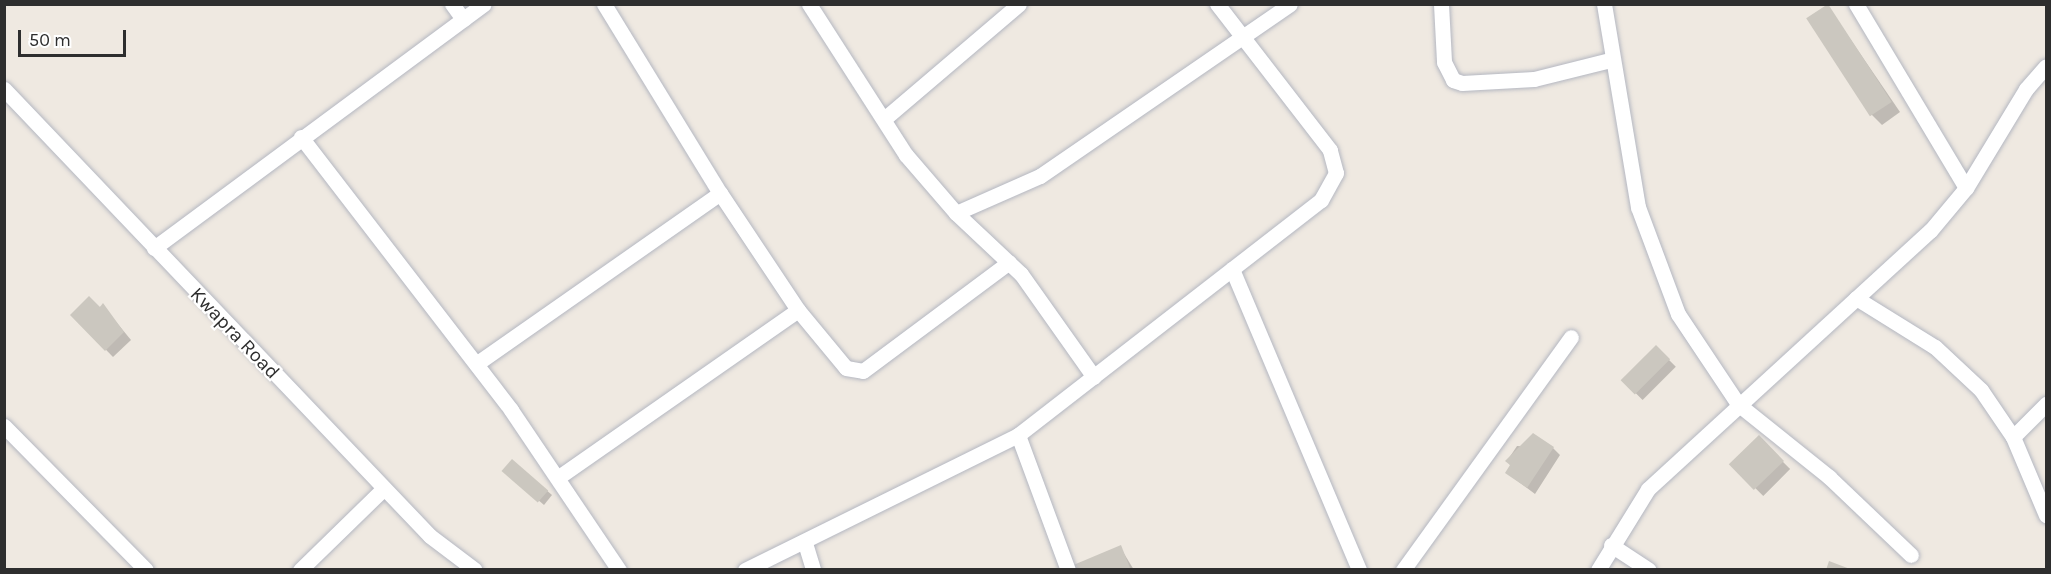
<!DOCTYPE html>
<html>
<head>
<meta charset="utf-8">
<style>
  body { margin:0 }
  #map { position:relative; width:2051px; height:574px; overflow:hidden; background:#efe9e1; font-family:Karla,sans-serif }
  div>[style] { position:absolute }
  [style*='--x'] { left:calc(var(--x)*1px); top:calc(var(--y)*1px); width:calc(var(--w)*1px); rotate:calc(var(--a)*1deg) }
  .shadow>* { inset:0; background:#0003; transform-origin:0 0 }
  .building>* { inset:0; background:#cbc7bf; transform-origin:0 0 }
  .roads { filter:drop-shadow(0 0 2px #b4b7c1) drop-shadow(0 0 2px #b4b7c1) }
  .minor>* { height:15px; margin:-7.5px; padding:0 7.5px; transform-origin:7.5px; border-radius:7.5px; background:#fff }
  span { translate:-50% -50%; white-space:nowrap; text-align:center; line-height:1.15; -webkit-text-stroke:4.5px #fff; paint-order:stroke }
  .street-label { font-size:20px; color:#2e2e2e }
  .frame { position:absolute; inset:0; border:6px solid #2e2e2e; pointer-events:none }
  .scale { position:absolute; left:18px; top:30px; width:108px; height:27px; box-sizing:border-box; border:3px solid #2e2e2e; border-top:0; padding-left:8px; font-size:18px; line-height:21px; white-space:nowrap; color:#2e2e2e; -webkit-text-stroke:4px #fff; paint-order:stroke }
</style>
</head>
<body>
<div id="map">
  <div class="shadow">
    <div style="clip-path:polygon(1827px 5px,1900px 112px,1882px 125px,1872px 115px)"></div>
    <div style="clip-path:polygon(103px 306px,131px 340px,113px 357px,72px 315px)"></div>
    <div style="left:1656px;top:347px;width:28px;height:47px;rotate:45deg"></div>
    <div style="left:1759px;top:438px;width:44px;height:38px;rotate:45deg"></div>
    <div style="clip-path:polygon(1517px 446px,1553px 448px,1560px 455px,1535px 494px,1507px 473px,1511px 466px,1507px 461px)"></div>
    <div style="clip-path:polygon(512px 461px,552px 495px,544px 505px,509px 475px)"></div>
    <div style="clip-path:polygon(1120px 547px,1134px 570px,1075px 570px)"></div>
  </div>
  <div class="building">
    <div style="left:1828px;top:4px;width:117px;height:26px;rotate:57deg"></div>
    <div style="clip-path:polygon(89px 296px,100px 307px,103px 303px,124px 332px,105px 351px,70px 315px)"></div>
    <div style="left:1656px;top:345px;width:20px;height:50px;rotate:45deg"></div>
    <div style="clip-path:polygon(1533px 433px,1554px 447px,1527px 488px,1505px 473px,1510px 465px,1505px 461px)"></div>
    <div style="left:1759px;top:435px;width:36px;height:42px;rotate:46deg"></div>
    <div style="left:512px;top:459px;width:48px;height:16px;rotate:41deg"></div>
    <div style="clip-path:polygon(1121px 545px,1130px 568px,1073px 570px,1071px 566px)"></div>
    <div style="clip-path:polygon(1829px 561px,1850px 569px,1850px 570px,1826px 570px)"></div>
  </div>
  <div class="roads">
    <div class="minor">
      <div style="--x:452;--y:4;--w:19;--a:54"></div>
      <div style="--x:604;--y:4;--w:222;--a:58.5"></div>
      <div style="--x:809;--y:4;--w:179;--a:57.3"></div>
      <div style="--x:906;--y:155;--w:77;--a:49.2"></div>
      <div style="--x:956;--y:213;--w:92;--a:-23.8"></div>
      <div style="--x:1040;--y:176;--w:303;--a:-34.5"></div>
      <div style="--x:1441;--y:4;--w:58;--a:87"></div>
      <div style="--x:1444;--y:62;--w:20;--a:63"></div>
      <div style="--x:1453;--y:80;--w:9;--a:18"></div>
      <div style="--x:1462;--y:83;--w:72;--a:-3.2"></div>
      <div style="--x:1534;--y:79;--w:78;--a:-14"></div>
      <div style="--x:1604;--y:4;--w:206;--a:80.5"></div>
      <div style="--x:1638;--y:207;--w:114;--a:69.5"></div>
      <div style="--x:1678;--y:314;--w:108;--a:56.3"></div>
      <div style="--x:1738;--y:404;--w:117;--a:38.7"></div>
      <div style="--x:1829;--y:477;--w:113;--a:43.6"></div>
      <div style="--x:1856;--y:4;--w:214;--a:59.1"></div>
      <div style="--x:4;--y:89;--w:617;--a:46.38"></div>
      <div style="--x:430;--y:536;--w:56;--a:37.1"></div>
      <div style="--x:884;--y:119;--w:177;--a:-40.4"></div>
      <div style="--x:301;--y:137;--w:344;--a:52.4"></div>
      <div style="--x:511;--y:410;--w:193;--a:56"></div>
      <div style="--x:956;--y:213;--w:89;--a:43.2"></div>
      <div style="--x:1021;--y:274;--w:126;--a:54.7"></div>
      <div style="--x:154;--y:248;--w:410;--a:-36.5"></div>
      <div style="--x:1232;--y:269;--w:327;--a:67.1"></div>
      <div style="--x:1856;--y:298;--w:93;--a:31.8"></div>
      <div style="--x:1935;--y:347;--w:63;--a:43.1"></div>
      <div style="--x:1981;--y:390;--w:57;--a:55.8"></div>
      <div style="--x:2013;--y:437;--w:85;--a:67.1"></div>
      <div style="--x:798;--y:310;--w:75;--a:50.4"></div>
      <div style="--x:846;--y:368;--w:17;--a:10"></div>
      <div style="--x:863;--y:371;--w:182;--a:-36.7"></div>
      <div style="--x:476;--y:364;--w:298;--a:-35"></div>
      <div style="--x:720;--y:193;--w:141;--a:56.3"></div>
      <div style="--x:798;--y:310;--w:292;--a:145.1"></div>
      <div style="--x:4;--y:426;--w:202;--a:45.4"></div>
      <div style="--x:1018;--y:435;--w:144;--a:69.7"></div>
      <div style="--x:2013;--y:437;--w:47;--a:-45"></div>
      <div style="--x:805;--y:543;--w:28;--a:73"></div>
      <div style="--x:1611;--y:545;--w:45;--a:33.3"></div>
      <div style="--x:300;--y:570;--w:117;--a:-44.3"></div>
      <div style="--x:745;--y:570;--w:305;--a:-26.3"></div>
      <div style="--x:1018;--y:435;--w:383;--a:-37.8"></div>
      <div style="--x:1321;--y:200;--w:31;--a:-61"></div>
      <div style="--x:1336;--y:173;--w:24;--a:-105"></div>
      <div style="--x:1330;--y:150;--w:185;--a:-127.7"></div>
      <div style="--x:1403;--y:570;--w:287;--a:-54.2"></div>
      <div style="--x:1598;--y:570;--w:95;--a:-58.3"></div>
      <div style="--x:1648;--y:489;--w:382;--a:-42.5"></div>
      <div style="--x:1930;--y:231;--w:56;--a:-50.1"></div>
      <div style="--x:1966;--y:188;--w:116;--a:-58.8"></div>
      <div style="--x:2026;--y:89;--w:30;--a:-49"></div>
    </div>
  </div>
  <div class="street-label">
    <span style="left:235px;top:333px;rotate:46deg">Kwapra Road</span>
  </div>
  <div class="frame"></div>
  <div class="scale">50 m</div>
</div>
</body>
</html>
